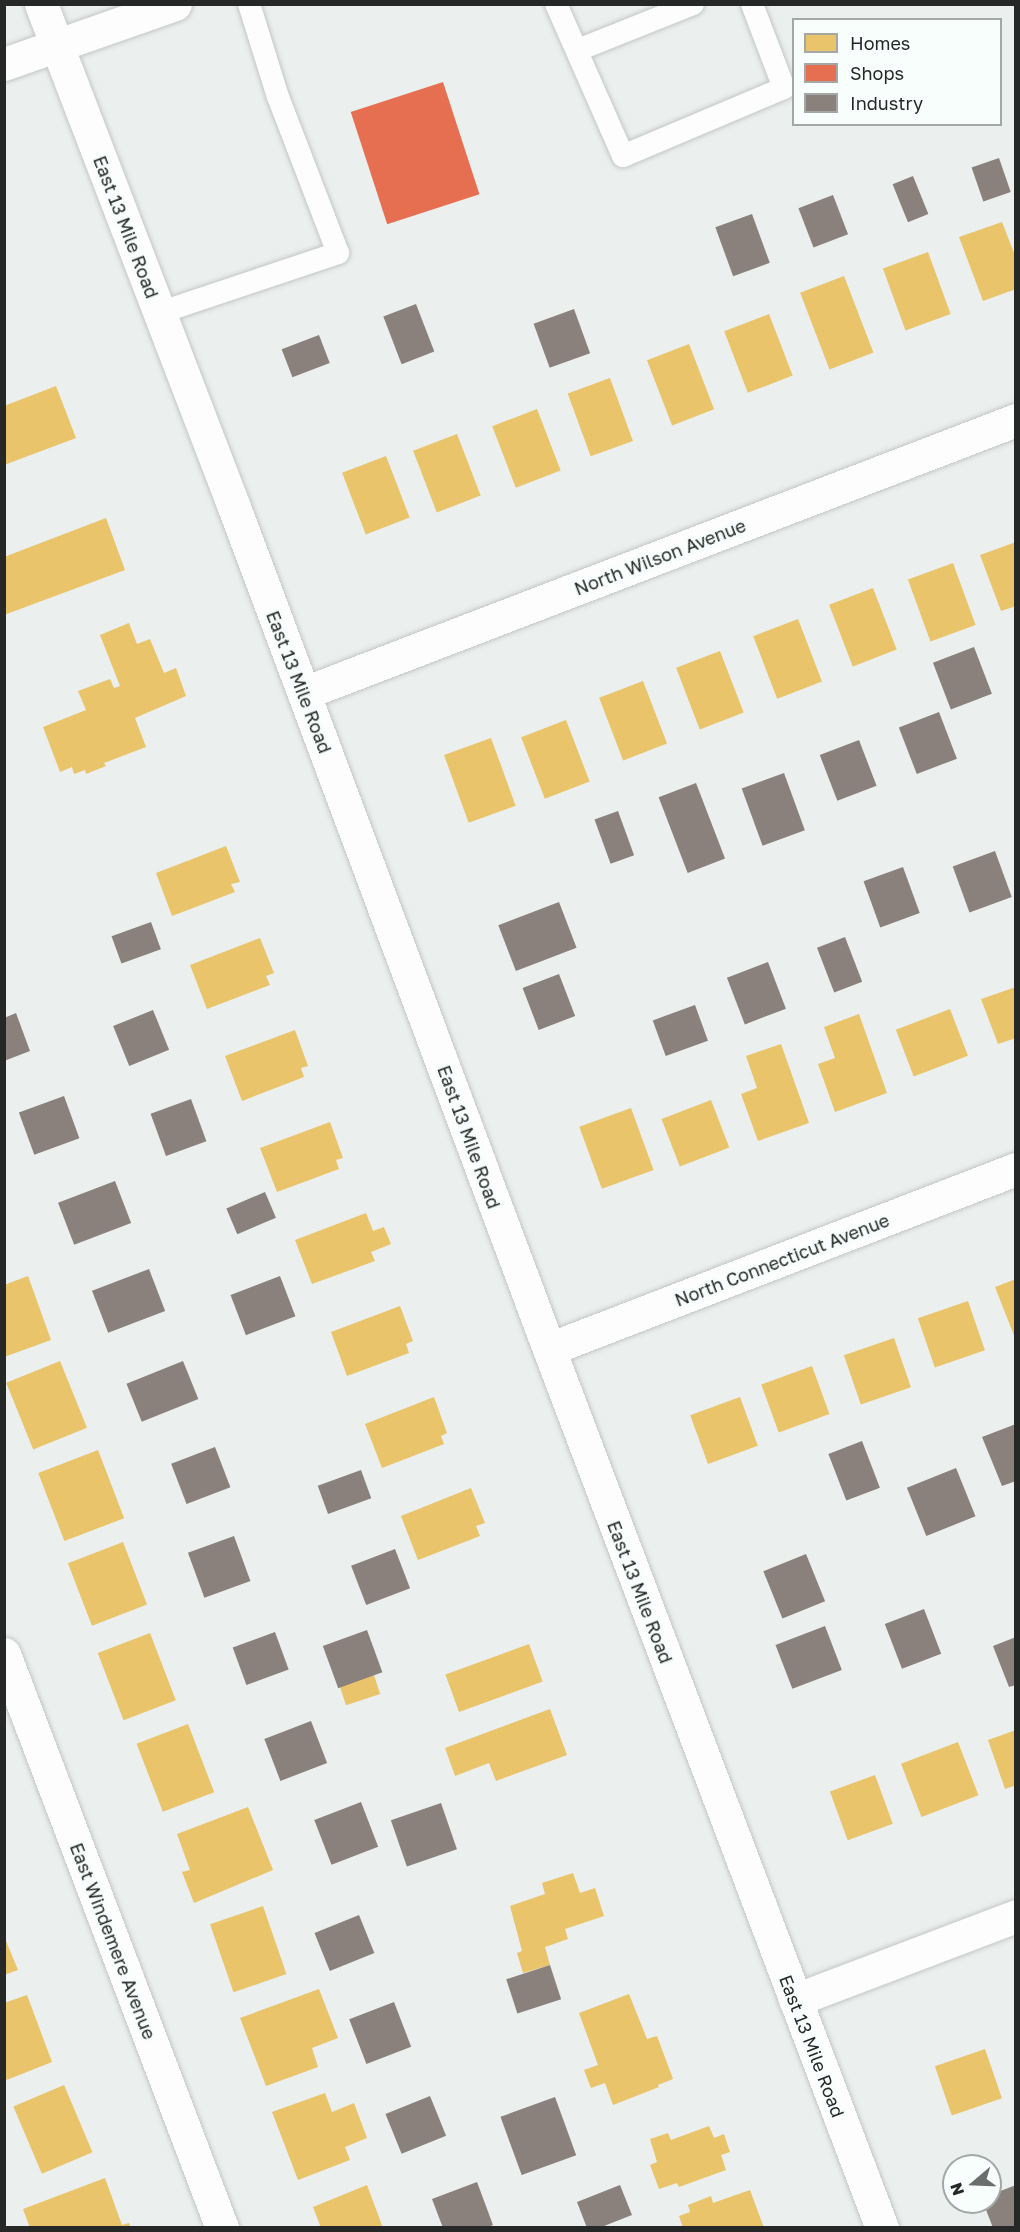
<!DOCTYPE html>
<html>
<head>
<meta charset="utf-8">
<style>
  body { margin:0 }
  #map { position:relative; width:1020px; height:2232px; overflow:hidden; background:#ebefee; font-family:"Golos Text",sans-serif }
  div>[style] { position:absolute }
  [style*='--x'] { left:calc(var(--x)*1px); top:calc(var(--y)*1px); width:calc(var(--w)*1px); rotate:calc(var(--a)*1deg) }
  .homes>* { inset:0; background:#e9c46a; transform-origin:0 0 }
  .shops>* { inset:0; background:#e76f51; transform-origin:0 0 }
  .industry>* { inset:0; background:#8a817c; transform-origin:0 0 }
  .roads { filter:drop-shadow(0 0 2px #c3c6c5) drop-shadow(0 0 2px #c3c6c5) }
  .service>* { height:22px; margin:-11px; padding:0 11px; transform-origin:11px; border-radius:11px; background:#fcfdfc }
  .minor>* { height:33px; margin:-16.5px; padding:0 16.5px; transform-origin:16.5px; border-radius:16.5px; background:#fcfdfc }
  .tertiary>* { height:33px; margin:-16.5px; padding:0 16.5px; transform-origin:16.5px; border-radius:16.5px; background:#fcfdfc }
  .secondary>* { height:33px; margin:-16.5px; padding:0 16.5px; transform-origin:16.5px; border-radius:16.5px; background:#fcfdfc }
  span { translate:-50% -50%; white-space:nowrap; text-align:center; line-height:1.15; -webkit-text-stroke:6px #f7fefc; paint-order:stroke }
  .street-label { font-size:18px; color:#262828 }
  .frame { position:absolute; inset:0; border:6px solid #262828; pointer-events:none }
  .legend { position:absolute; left:792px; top:18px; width:210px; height:108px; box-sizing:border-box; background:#f7fefc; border:2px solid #a3a8a7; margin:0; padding:8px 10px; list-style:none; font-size:18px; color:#262828 }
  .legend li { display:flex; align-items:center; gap:12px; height:30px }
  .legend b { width:30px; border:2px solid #a3a8a7 }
  .north { position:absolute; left:942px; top:2154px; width:60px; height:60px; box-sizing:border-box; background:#f7fefc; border:2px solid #a3a8a7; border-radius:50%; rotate:251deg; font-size:16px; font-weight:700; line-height:24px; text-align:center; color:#262828 }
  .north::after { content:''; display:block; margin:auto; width:21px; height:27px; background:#6b6e6d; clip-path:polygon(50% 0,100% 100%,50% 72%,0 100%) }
</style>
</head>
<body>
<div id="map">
  <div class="homes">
    <div style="clip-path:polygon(1002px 222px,1016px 258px,1016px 289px,983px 301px,959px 237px)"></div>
    <div style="left:928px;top:252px;width:66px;height:48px;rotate:70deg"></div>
    <div style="left:844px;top:276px;width:82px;height:47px;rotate:69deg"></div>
    <div style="left:769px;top:314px;width:66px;height:48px;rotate:69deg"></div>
    <div style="left:689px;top:344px;width:70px;height:45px;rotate:69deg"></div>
    <div style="left:610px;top:378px;width:67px;height:45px;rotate:70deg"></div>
    <div style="clip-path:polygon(56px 386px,76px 438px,4px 465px,4px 406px)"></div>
    <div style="left:537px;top:409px;width:66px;height:48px;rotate:69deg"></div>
    <div style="left:457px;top:434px;width:66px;height:47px;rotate:69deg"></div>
    <div style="left:386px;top:456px;width:66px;height:47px;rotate:69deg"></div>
    <div style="clip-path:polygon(106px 518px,125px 570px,4px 615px,4px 557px)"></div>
    <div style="clip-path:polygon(1016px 542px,1016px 606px,1001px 611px,980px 555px)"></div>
    <div style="left:953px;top:563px;width:66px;height:48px;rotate:70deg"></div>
    <div style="left:873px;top:588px;width:66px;height:47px;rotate:69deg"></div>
    <div style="left:798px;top:619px;width:67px;height:48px;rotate:69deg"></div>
    <div style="clip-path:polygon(129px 623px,137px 644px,150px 639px,164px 673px,176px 668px,186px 696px,135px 718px,146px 747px,104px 763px,106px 766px,86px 774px,85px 770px,74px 774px,72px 767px,60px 772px,43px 727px,86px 710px,78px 691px,110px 679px,114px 688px,120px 686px,100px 635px)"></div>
    <div style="left:720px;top:651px;width:66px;height:47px;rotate:69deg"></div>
    <div style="left:643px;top:681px;width:67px;height:47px;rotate:69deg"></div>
    <div style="left:566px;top:720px;width:66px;height:48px;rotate:69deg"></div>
    <div style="left:491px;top:738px;width:72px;height:50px;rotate:70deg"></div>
    <div style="clip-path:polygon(226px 846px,240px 882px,231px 884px,235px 892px,172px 916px,156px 873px)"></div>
    <div style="clip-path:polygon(260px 938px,274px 973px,266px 976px,270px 985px,207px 1009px,190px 965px)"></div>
    <div style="clip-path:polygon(1016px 987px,1016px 1038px,998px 1044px,981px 999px)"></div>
    <div style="left:950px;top:1009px;width:50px;height:58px;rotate:69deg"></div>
    <div style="clip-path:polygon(859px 1014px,887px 1093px,835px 1112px,818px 1064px,835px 1058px,824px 1027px)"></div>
    <div style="clip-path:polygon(295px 1030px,308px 1066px,301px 1068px,304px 1077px,242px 1101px,225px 1056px)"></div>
    <div style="clip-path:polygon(781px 1044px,809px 1123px,758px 1141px,741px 1094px,757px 1088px,746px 1056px)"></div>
    <div style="left:711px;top:1100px;width:51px;height:53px;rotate:69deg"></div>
    <div style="left:631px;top:1108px;width:66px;height:55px;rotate:70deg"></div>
    <div style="clip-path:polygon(330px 1122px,343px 1158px,336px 1160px,339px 1169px,277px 1192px,260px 1148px)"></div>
    <div style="clip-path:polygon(366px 1213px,373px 1231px,384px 1227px,391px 1244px,371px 1252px,375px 1261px,312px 1284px,295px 1240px)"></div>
    <div style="clip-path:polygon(28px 1276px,51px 1340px,4px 1357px,4px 1285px)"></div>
    <div style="clip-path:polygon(1016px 1279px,1016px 1338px,1015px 1338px,995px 1287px)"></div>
    <div style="left:968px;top:1301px;width:52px;height:53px;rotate:71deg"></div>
    <div style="clip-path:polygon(400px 1306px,413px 1341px,406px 1344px,409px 1353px,347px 1376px,331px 1332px)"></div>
    <div style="left:894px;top:1338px;width:52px;height:53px;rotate:71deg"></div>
    <div style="left:60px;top:1361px;width:72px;height:58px;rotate:68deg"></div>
    <div style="left:812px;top:1366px;width:51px;height:54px;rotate:70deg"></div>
    <div style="clip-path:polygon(434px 1397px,447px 1433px,441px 1436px,444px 1444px,382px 1468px,365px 1424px)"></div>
    <div style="left:740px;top:1397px;width:52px;height:53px;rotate:70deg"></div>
    <div style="left:98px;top:1450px;width:73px;height:64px;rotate:69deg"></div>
    <div style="clip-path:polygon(471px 1488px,485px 1523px,476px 1526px,480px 1536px,418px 1560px,401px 1516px)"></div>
    <div style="left:123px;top:1542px;width:67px;height:59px;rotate:69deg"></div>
    <div style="left:150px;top:1633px;width:72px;height:56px;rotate:69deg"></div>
    <div style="left:529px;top:1644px;width:40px;height:89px;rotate:70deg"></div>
    <div style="left:374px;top:1675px;width:20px;height:36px;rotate:72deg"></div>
    <div style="clip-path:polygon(550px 1709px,567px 1755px,496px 1781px,489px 1763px,455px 1776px,445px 1748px)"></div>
    <div style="left:188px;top:1724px;width:73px;height:55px;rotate:69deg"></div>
    <div style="clip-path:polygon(1016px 1730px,1016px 1785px,1005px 1789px,988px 1740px)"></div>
    <div style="left:958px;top:1742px;width:57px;height:61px;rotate:69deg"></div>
    <div style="left:875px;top:1775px;width:52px;height:48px;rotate:70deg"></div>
    <div style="clip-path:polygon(248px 1807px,273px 1870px,194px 1903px,182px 1872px,190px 1870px,177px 1834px)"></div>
    <div style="clip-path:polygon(573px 1873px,580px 1893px,595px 1888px,604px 1916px,565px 1929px,568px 1939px,545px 1947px,550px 1965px,523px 1973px,517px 1953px,522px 1951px,510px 1906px,545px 1894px,542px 1883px)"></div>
    <div style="left:263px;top:1906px;width:72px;height:56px;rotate:71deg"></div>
    <div style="clip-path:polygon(4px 1936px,18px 1970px,4px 1975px)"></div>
    <div style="clip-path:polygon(319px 1989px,338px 2038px,312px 2048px,318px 2067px,266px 2086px,240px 2018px)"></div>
    <div style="clip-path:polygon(629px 1994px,647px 2039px,657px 2036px,673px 2079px,658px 2085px,659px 2087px,613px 2105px,605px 2083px,591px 2088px,584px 2070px,598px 2065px,579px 2013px)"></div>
    <div style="clip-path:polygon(27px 1995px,52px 2062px,4px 2081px,4px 2003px)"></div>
    <div style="left:985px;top:2049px;width:52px;height:53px;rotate:71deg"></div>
    <div style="left:64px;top:2085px;width:73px;height:55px;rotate:67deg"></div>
    <div style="clip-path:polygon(325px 2093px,332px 2112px,354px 2103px,367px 2138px,345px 2147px,350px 2160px,298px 2180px,272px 2112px)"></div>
    <div style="clip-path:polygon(709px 2126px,714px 2138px,724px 2134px,730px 2152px,721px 2155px,726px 2170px,679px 2187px,677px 2183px,659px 2189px,650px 2165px,657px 2162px,650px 2139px,668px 2133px,671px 2140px)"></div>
    <div style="clip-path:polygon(105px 2178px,122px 2225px,129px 2223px,131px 2228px,30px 2228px,23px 2209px)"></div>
    <div style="clip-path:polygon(367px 2185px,383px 2228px,321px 2228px,313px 2207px)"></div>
    <div style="clip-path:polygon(750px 2190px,764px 2228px,683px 2228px,679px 2216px,690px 2212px,688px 2205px,711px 2196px,713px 2203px)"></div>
  </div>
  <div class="shops">
    <div style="left:443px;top:82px;width:118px;height:97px;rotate:72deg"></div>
  </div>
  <div class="industry">
    <div style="left:999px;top:158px;width:36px;height:29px;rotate:71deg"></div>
    <div style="left:913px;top:176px;width:41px;height:22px;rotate:68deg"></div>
    <div style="left:833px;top:195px;width:42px;height:37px;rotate:69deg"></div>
    <div style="left:752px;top:214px;width:52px;height:39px;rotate:70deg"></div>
    <div style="left:416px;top:304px;width:51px;height:35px;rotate:69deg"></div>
    <div style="left:574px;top:309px;width:47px;height:43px;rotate:70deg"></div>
    <div style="left:319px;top:335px;width:30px;height:40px;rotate:69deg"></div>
    <div style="left:974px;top:647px;width:50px;height:44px;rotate:69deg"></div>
    <div style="left:939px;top:712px;width:50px;height:43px;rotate:69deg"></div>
    <div style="left:859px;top:740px;width:49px;height:42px;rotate:69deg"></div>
    <div style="left:784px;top:773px;width:61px;height:45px;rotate:70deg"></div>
    <div style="left:696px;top:783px;width:81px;height:40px;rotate:69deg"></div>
    <div style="left:618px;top:811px;width:47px;height:25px;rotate:70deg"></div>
    <div style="left:995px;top:851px;width:49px;height:45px;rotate:70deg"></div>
    <div style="left:903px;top:867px;width:49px;height:42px;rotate:70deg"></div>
    <div style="left:559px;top:902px;width:49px;height:65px;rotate:69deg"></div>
    <div style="left:151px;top:922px;width:29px;height:42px;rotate:70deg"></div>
    <div style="left:845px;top:937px;width:48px;height:30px;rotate:69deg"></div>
    <div style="left:768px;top:962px;width:50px;height:44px;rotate:69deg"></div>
    <div style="left:559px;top:974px;width:45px;height:39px;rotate:69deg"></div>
    <div style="left:695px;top:1005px;width:38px;height:45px;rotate:70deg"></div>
    <div style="left:153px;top:1010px;width:43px;height:43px;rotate:68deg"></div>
    <div style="clip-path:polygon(16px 1013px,30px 1051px,4px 1061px,4px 1018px)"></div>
    <div style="left:64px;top:1096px;width:45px;height:48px;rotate:70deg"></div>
    <div style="left:191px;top:1099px;width:45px;height:43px;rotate:70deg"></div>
    <div style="left:115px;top:1181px;width:45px;height:61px;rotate:69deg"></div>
    <div style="left:265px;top:1192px;width:28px;height:42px;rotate:67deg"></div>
    <div style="left:149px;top:1269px;width:45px;height:61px;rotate:69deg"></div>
    <div style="left:280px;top:1276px;width:43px;height:53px;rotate:69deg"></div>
    <div style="left:183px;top:1361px;width:41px;height:61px;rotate:68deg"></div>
    <div style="clip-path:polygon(1016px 1424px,1016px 1481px,1002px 1486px,982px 1437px)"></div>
    <div style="left:862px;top:1441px;width:50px;height:36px;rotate:69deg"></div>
    <div style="left:215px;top:1447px;width:43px;height:47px;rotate:69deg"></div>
    <div style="left:956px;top:1468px;width:52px;height:53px;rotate:68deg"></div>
    <div style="left:361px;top:1470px;width:30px;height:46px;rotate:70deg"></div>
    <div style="left:234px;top:1536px;width:48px;height:49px;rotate:70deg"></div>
    <div style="left:395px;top:1549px;width:42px;height:47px;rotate:69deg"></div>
    <div style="left:806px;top:1554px;width:51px;height:46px;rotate:68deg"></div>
    <div style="left:924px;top:1609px;width:48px;height:42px;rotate:69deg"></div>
    <div style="left:825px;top:1626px;width:47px;height:53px;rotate:69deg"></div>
    <div style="left:367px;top:1630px;width:45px;height:47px;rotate:70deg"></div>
    <div style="left:275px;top:1632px;width:40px;height:45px;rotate:70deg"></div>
    <div style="clip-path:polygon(1016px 1637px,1016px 1685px,1009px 1687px,993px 1646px)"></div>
    <div style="left:311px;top:1721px;width:45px;height:50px;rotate:69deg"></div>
    <div style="left:361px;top:1802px;width:48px;height:50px;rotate:69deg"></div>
    <div style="left:441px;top:1803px;width:49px;height:53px;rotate:71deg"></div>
    <div style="left:359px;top:1915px;width:41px;height:48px;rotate:68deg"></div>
    <div style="left:550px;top:1965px;width:36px;height:46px;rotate:72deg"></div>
    <div style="left:394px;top:2002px;width:48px;height:48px;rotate:69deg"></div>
    <div style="left:430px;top:2096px;width:43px;height:48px;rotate:68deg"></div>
    <div style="left:555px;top:2097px;width:62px;height:58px;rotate:70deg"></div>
    <div style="clip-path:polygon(477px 2182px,493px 2225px,486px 2228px,443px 2228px,432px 2199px)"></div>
    <div style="clip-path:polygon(620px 2185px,632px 2215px,599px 2228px,587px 2228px,577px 2202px)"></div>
    <div style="clip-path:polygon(1016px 2185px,1016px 2228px,993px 2228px,983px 2202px,990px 2202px,990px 2195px)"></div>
  </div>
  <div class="roads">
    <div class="service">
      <div style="--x:556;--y:4;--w:166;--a:66.2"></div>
      <div style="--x:623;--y:156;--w:175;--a:-22.9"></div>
      <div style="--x:784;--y:88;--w:90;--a:-110.9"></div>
      <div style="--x:578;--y:50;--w:124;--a:-21.8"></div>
      <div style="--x:159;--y:313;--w:189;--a:-18.5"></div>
      <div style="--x:338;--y:253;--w:167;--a:-111"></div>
      <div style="--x:278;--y:97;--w:97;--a:-107.3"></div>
    </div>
    <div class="minor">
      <div style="--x:304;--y:693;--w:763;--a:-20.98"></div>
      <div style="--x:549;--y:1349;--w:500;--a:-21.08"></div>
      <div style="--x:4;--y:1654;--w:614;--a:69.2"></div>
      <div style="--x:795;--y:2000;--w:236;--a:-20.8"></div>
    </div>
    <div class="tertiary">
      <div style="--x:4;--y:64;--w:181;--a:-19.3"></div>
    </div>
    <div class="secondary">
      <div style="--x:41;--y:4;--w:539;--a:69.01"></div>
      <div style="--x:234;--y:507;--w:899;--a:69.49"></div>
      <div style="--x:549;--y:1349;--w:940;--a:69.25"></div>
    </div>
  </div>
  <div class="street-label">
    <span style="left:126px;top:227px;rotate:69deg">East 13 Mile Road</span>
    <span style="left:660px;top:557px;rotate:-21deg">North Wilson Avenue</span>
    <span style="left:299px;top:682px;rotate:69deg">East 13 Mile Road</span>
    <span style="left:469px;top:1137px;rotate:70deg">East 13 Mile Road</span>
    <span style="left:782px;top:1260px;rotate:-21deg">North Connecticut Avenue</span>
    <span style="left:640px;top:1592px;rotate:69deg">East 13 Mile Road</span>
    <span style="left:113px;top:1941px;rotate:69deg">East Windemere Avenue</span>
    <span style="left:812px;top:2046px;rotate:69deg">East 13 Mile Road</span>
  </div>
  <div class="frame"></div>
  <ul class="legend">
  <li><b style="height:16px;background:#e9c46a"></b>Homes</li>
  <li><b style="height:16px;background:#e76f51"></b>Shops</li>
  <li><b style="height:16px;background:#8a817c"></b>Industry</li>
  </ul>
  <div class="north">N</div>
</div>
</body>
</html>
